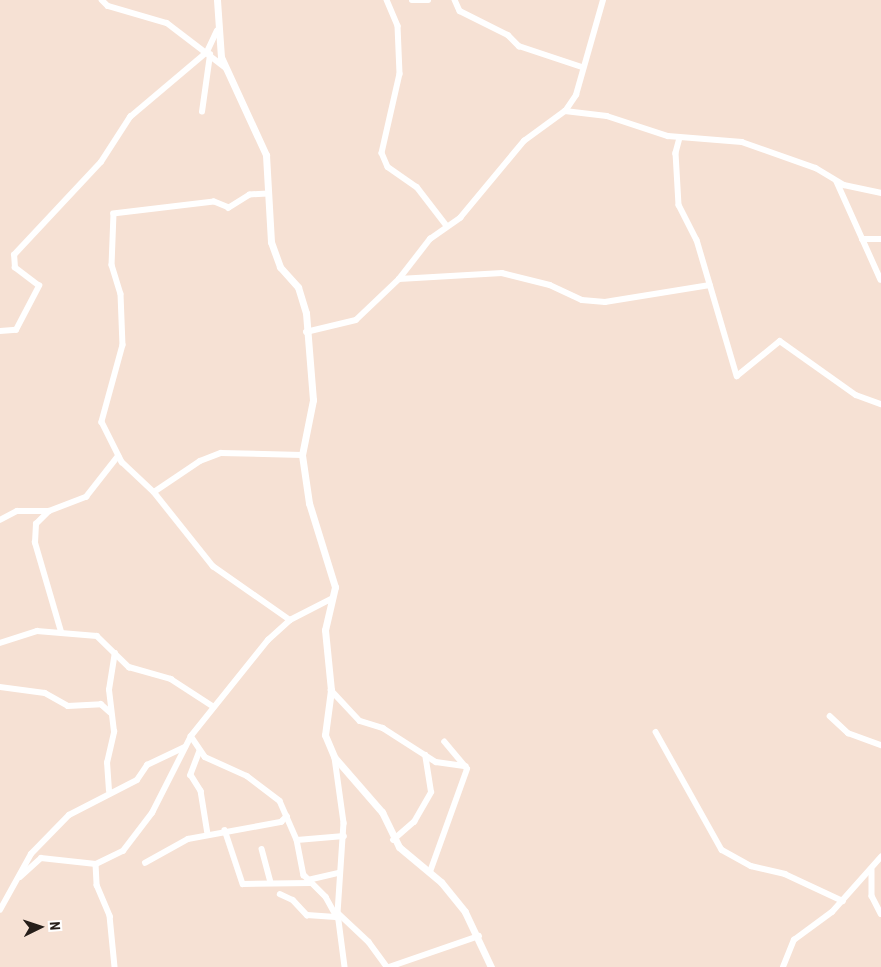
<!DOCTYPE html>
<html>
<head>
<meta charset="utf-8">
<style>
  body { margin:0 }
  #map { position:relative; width:881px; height:967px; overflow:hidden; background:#f6e1d4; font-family:"Roboto Condensed",sans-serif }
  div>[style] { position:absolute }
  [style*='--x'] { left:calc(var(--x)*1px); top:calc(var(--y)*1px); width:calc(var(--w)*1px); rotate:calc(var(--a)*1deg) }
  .minor>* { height:5.5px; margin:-2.75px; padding:0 2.75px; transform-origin:2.75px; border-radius:2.75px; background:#fff }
  .tertiary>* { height:7px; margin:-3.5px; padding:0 3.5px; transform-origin:3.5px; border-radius:3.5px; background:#fff }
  span { translate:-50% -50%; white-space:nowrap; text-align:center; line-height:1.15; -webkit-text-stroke:4.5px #fff; paint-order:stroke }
  .north { position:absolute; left:15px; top:902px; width:50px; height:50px; -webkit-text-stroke:4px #fff; paint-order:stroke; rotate:86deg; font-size:14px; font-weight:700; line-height:20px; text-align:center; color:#261e1a }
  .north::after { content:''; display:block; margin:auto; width:18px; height:22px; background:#261e1a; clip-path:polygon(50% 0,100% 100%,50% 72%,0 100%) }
</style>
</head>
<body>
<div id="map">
  <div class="minor">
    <div style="--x:102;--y:0;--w:8;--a:45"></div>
    <div style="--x:108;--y:6;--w:61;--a:16.1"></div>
    <div style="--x:167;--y:23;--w:74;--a:37.3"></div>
    <div style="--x:387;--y:0;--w:28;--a:67"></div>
    <div style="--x:398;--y:26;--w:48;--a:87.6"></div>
    <div style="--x:400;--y:74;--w:81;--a:102.8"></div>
    <div style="--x:382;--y:153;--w:15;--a:67"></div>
    <div style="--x:388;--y:167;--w:35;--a:35"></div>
    <div style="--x:417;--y:187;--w:49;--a:52.4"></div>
    <div style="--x:412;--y:0;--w:16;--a:0"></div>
    <div style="--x:455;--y:0;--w:12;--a:66"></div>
    <div style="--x:460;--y:11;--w:54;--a:26.6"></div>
    <div style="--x:508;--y:35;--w:16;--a:45"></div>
    <div style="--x:519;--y:46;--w:66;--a:18.4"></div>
    <div style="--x:566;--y:110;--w:18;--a:-56"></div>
    <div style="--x:576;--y:95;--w:99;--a:-74.1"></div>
    <div style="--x:202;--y:112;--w:58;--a:-82"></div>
    <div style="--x:680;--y:138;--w:16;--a:105"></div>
    <div style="--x:676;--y:153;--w:52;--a:86.7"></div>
    <div style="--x:679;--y:205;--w:39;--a:63"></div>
    <div style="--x:697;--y:240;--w:142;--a:73.6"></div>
    <div style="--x:737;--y:376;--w:55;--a:-39.1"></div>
    <div style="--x:780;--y:341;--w:93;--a:35.4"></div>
    <div style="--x:856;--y:395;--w:27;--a:20"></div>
    <div style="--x:837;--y:182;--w:107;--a:65.8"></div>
    <div style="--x:268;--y:194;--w:18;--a:177"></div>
    <div style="--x:250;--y:195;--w:25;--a:148"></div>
    <div style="--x:229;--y:208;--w:16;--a:-158"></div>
    <div style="--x:214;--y:202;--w:101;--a:173.2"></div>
    <div style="--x:114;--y:214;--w:51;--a:92.2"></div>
    <div style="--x:112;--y:265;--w:30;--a:73"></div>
    <div style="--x:121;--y:294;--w:51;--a:87.8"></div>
    <div style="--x:123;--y:345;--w:80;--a:105.3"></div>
    <div style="--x:102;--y:422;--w:45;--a:63.4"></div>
    <div style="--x:122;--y:462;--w:44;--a:43.2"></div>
    <div style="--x:154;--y:492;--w:95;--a:51.4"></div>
    <div style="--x:213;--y:566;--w:94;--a:35"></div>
    <div style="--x:862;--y:239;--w:19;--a:0"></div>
    <div style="--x:399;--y:279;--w:103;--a:-3.3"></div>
    <div style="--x:502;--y:273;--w:49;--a:14"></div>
    <div style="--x:550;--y:285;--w:35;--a:25"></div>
    <div style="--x:582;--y:300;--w:23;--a:5"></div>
    <div style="--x:605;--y:302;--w:106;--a:-9.2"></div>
    <div style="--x:0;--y:331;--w:16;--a:-4"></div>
    <div style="--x:16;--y:330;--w:50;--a:-62.4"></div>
    <div style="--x:39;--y:286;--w:30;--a:-143"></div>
    <div style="--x:15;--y:268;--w:13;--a:-94"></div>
    <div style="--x:14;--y:255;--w:127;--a:-46.9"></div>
    <div style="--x:101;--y:162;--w:54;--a:-57.2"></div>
    <div style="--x:130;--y:117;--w:101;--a:-40.2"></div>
    <div style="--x:207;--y:52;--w:23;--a:-65"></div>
    <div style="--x:306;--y:332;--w:51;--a:-13.5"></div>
    <div style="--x:356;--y:320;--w:59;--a:-43.6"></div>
    <div style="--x:399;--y:279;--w:51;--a:-52.2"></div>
    <div style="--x:430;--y:239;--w:37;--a:-35"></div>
    <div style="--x:460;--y:218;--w:100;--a:-50.3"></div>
    <div style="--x:524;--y:141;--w:51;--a:-36.2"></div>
    <div style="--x:565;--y:111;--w:42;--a:6.8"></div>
    <div style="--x:607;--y:116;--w:64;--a:18.2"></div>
    <div style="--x:668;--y:136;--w:74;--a:4.6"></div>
    <div style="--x:742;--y:142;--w:78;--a:19.4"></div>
    <div style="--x:816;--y:168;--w:33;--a:31"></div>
    <div style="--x:844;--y:185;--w:38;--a:12"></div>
    <div style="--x:154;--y:492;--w:55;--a:-34"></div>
    <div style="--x:200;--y:461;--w:22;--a:-21"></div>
    <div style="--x:221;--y:453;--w:81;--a:1.4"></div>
    <div style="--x:0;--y:520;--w:19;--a:-28"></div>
    <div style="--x:17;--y:511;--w:32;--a:0"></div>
    <div style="--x:61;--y:632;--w:93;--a:-106.3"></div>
    <div style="--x:35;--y:543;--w:19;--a:-87"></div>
    <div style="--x:36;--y:524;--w:18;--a:-45"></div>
    <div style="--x:49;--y:511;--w:40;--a:-21"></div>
    <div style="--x:86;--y:497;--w:52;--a:-52"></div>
    <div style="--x:0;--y:643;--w:39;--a:-18"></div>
    <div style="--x:37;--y:631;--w:60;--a:4.8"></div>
    <div style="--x:97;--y:636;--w:45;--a:44.1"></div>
    <div style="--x:129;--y:667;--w:44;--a:15.9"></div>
    <div style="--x:171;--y:679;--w:51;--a:33.1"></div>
    <div style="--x:0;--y:687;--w:45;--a:7.6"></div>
    <div style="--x:45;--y:693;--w:26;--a:29"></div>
    <div style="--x:68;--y:706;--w:33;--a:-3"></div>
    <div style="--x:101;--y:704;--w:12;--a:42"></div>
    <div style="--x:331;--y:690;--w:42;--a:46.9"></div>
    <div style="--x:360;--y:721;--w:24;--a:17"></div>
    <div style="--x:383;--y:728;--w:63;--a:32.7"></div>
    <div style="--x:436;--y:762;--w:30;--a:8"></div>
    <div style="--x:830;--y:716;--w:25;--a:43"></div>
    <div style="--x:848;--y:733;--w:35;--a:20"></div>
    <div style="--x:656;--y:732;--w:135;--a:60.8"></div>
    <div style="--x:722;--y:850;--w:33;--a:29"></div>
    <div style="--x:751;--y:866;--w:35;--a:13"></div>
    <div style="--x:785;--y:874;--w:64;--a:25"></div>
    <div style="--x:191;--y:736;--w:25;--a:56"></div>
    <div style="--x:205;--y:757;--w:46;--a:24.3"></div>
    <div style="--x:247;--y:776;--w:41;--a:37.1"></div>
    <div style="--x:280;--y:801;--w:43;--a:66.4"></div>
    <div style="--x:297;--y:840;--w:36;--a:79"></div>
    <div style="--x:304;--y:875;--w:31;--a:45"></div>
    <div style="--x:326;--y:897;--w:23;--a:61"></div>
    <div style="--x:200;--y:751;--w:26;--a:111"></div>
    <div style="--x:191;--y:775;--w:19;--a:58"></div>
    <div style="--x:201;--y:791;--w:44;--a:80.8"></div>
    <div style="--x:335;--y:758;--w:66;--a:82.1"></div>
    <div style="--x:344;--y:823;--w:90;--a:93.8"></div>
    <div style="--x:338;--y:913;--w:54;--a:82.6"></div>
    <div style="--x:109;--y:791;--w:28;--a:-94"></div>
    <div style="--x:107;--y:763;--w:32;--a:-77"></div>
    <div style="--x:114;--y:732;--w:42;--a:-96.8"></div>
    <div style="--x:109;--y:690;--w:37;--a:-81"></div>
    <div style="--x:225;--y:830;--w:57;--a:71.6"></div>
    <div style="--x:243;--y:884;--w:67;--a:-0.9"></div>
    <div style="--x:297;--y:840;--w:47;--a:-4.9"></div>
    <div style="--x:393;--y:840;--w:28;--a:-41"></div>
    <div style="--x:414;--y:822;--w:34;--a:-60"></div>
    <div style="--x:431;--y:792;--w:37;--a:-99"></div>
    <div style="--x:262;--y:849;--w:35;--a:75"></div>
    <div style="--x:145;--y:863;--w:49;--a:-29.2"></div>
    <div style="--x:188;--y:839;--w:95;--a:-10.4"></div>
    <div style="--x:281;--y:822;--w:8;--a:-45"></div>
    <div style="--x:96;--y:864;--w:21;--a:87"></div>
    <div style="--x:97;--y:885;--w:34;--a:67"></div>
    <div style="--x:110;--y:916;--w:51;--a:84.4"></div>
    <div style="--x:872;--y:870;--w:26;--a:90"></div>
    <div style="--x:872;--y:896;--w:20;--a:63"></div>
    <div style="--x:430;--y:872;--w:109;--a:-70.2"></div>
    <div style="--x:467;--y:769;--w:35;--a:-130"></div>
    <div style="--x:20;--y:877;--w:28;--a:-42"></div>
    <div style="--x:41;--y:858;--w:55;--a:6.2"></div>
    <div style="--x:96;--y:864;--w:30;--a:-26"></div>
    <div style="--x:123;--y:851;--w:48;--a:-52.7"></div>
    <div style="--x:152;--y:813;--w:86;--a:-63.1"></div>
    <div style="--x:191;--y:736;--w:123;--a:-51.3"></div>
    <div style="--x:268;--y:640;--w:30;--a:-42"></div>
    <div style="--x:290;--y:620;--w:48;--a:-27.1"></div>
    <div style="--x:308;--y:880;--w:31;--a:-13"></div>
    <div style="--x:280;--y:894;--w:14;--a:25"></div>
    <div style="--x:293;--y:900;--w:21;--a:47"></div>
    <div style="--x:307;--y:915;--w:32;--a:4"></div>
    <div style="--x:0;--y:910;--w:64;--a:-61"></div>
    <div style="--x:31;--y:854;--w:54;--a:-45.7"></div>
    <div style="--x:69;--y:815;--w:76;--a:-27.2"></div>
    <div style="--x:137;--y:780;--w:18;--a:-56"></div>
    <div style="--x:147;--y:765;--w:42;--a:-25.3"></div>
    <div style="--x:338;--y:913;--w:42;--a:43.1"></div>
    <div style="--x:369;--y:942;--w:31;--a:54"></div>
    <div style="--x:389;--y:967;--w:95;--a:-19"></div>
    <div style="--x:783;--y:967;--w:29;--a:-68"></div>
    <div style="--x:794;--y:940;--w:47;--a:-36.4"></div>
    <div style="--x:832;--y:912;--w:74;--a:-48.3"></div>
  </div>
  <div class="tertiary">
    <div style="--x:217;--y:0;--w:57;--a:86"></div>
    <div style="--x:221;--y:57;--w:108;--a:65.3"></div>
    <div style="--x:266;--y:155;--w:87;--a:86.7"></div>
    <div style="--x:271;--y:242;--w:27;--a:70"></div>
    <div style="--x:280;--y:267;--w:27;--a:48"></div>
    <div style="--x:298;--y:287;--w:27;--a:73"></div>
    <div style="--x:306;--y:313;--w:87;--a:85.4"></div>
    <div style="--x:313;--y:400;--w:56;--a:101.3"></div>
    <div style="--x:302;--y:455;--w:49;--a:81.7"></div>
    <div style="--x:309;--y:503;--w:88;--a:72.8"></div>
    <div style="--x:335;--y:587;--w:44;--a:103.1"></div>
    <div style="--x:325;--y:630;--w:60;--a:84.3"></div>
    <div style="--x:331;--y:690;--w:45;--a:97.6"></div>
    <div style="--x:325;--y:735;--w:25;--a:67"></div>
    <div style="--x:335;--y:758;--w:72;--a:49"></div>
    <div style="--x:382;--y:812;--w:39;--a:64"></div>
    <div style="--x:399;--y:847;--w:55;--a:39.8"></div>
    <div style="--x:441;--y:882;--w:38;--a:51"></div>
    <div style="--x:465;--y:912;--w:61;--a:64.7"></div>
  </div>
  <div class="north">N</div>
</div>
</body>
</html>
